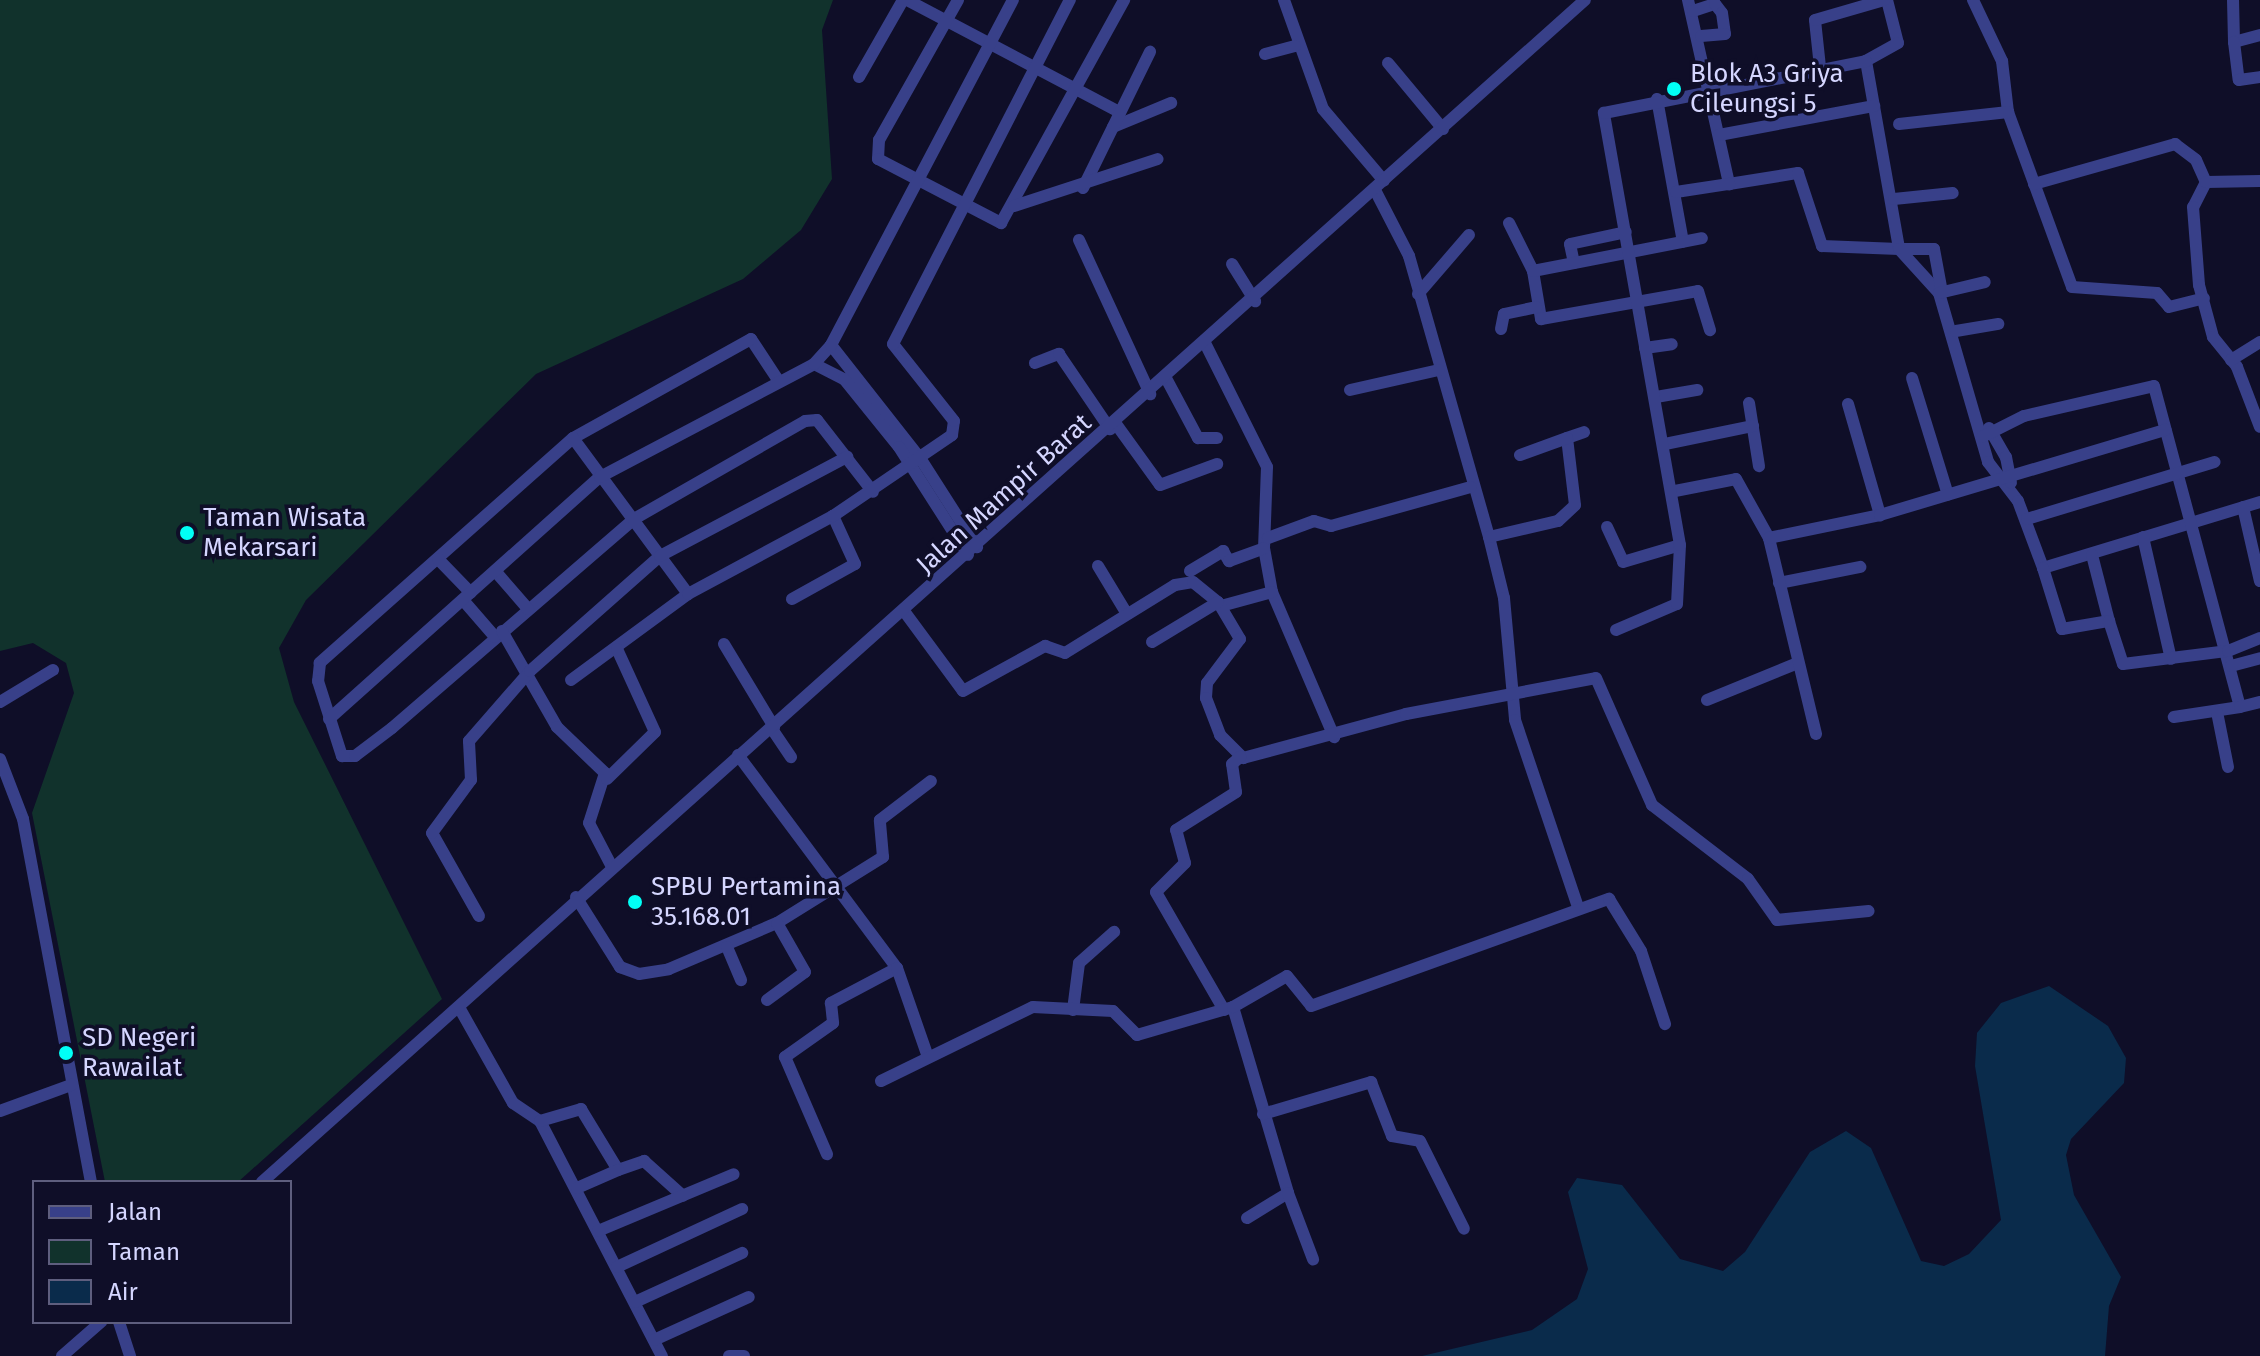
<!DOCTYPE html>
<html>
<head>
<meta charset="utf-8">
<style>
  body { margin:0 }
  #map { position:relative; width:2260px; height:1356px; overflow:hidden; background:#0f0e28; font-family:"Fira Sans",sans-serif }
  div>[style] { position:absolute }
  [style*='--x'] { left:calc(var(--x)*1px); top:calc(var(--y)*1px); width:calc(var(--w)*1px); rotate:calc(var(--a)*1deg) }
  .green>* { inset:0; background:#11322c }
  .water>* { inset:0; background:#0a2b4b }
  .minor>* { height:12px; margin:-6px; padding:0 6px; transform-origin:6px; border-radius:6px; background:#384089 }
  .dots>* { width:22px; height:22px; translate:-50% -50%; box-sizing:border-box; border:4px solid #0f0e28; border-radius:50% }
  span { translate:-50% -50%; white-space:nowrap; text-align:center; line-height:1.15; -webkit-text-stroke:7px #0f0e28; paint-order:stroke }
  .poi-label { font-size:26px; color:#d5d6ff }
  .left { translate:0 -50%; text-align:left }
  .street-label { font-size:26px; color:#d5d6ff }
  .legend { position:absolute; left:32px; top:1180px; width:260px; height:144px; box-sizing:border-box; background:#0f0e28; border:2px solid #5e5e7e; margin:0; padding:10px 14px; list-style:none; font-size:24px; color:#d5d6ff }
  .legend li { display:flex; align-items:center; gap:16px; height:40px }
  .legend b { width:40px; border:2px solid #5e5e7e }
</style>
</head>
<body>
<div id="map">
  <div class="green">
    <div style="clip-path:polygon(0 0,833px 0,822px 30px,832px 179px,801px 230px,743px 279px,536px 374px,306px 600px,279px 648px,294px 702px,442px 999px,238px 1182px,105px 1182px,32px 813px,74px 693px,66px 663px,33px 643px,0 651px)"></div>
  </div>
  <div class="water">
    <div style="clip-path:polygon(2049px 986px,2108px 1026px,2126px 1058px,2124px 1083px,2071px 1139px,2066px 1155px,2074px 1195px,2121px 1277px,2109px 1306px,2105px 1356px,1422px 1356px,1532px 1330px,1577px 1299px,1588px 1269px,1568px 1192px,1577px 1178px,1622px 1185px,1680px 1259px,1723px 1271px,1745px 1252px,1810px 1152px,1846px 1131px,1871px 1148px,1921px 1261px,1944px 1266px,1969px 1254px,2001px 1220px,1975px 1066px,1977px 1033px,2001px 1003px)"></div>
  </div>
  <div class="minor">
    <div style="--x:907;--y:0;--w:240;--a:27.8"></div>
    <div style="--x:958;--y:0;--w:161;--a:119.4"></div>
    <div style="--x:879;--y:140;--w:19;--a:93"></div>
    <div style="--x:878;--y:159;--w:139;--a:27.5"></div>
    <div style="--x:1001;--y:223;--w:255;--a:-61.1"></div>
    <div style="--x:1284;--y:0;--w:116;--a:70.3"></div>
    <div style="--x:1323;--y:109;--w:94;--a:49.7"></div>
    <div style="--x:1688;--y:0;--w:189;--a:77.4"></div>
    <div style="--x:1729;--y:184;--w:70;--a:-9.1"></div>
    <div style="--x:1798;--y:173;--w:77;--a:71.8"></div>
    <div style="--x:1822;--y:246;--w:77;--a:2.2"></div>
    <div style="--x:1899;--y:249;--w:59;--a:47.7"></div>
    <div style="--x:1939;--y:293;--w:176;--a:73.8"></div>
    <div style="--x:1988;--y:462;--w:49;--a:52.4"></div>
    <div style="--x:2018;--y:501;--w:72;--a:69.5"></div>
    <div style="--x:2043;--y:568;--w:227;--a:-16.9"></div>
    <div style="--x:1887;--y:0;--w:44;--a:75.7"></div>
    <div style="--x:1898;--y:43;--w:37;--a:151"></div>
    <div style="--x:1866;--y:61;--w:191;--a:80"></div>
    <div style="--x:1899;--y:249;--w:35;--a:0"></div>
    <div style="--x:1934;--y:249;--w:44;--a:79.5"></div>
    <div style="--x:1973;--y:0;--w:68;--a:64.6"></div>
    <div style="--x:2002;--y:61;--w:51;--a:83.3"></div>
    <div style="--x:2008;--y:112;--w:186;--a:69.9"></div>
    <div style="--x:2072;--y:287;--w:85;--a:4"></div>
    <div style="--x:2157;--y:293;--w:18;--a:49"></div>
    <div style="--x:2169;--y:307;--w:36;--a:-14"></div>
    <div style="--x:2233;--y:0;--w:42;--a:88.6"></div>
    <div style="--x:2234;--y:42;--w:27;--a:-15"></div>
    <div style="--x:1693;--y:11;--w:23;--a:-18"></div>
    <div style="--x:1715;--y:4;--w:11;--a:52"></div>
    <div style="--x:1722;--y:13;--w:21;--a:82"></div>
    <div style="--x:1725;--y:34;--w:24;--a:175"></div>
    <div style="--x:2234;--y:42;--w:38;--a:83"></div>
    <div style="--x:2239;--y:80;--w:21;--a:-8"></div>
    <div style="--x:1265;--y:54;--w:31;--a:-15"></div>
    <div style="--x:1388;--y:63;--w:86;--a:50.2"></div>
    <div style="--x:1820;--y:67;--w:47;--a:-96.1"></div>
    <div style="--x:1815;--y:20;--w:72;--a:-16.2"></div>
    <div style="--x:859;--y:77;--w:89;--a:-60.3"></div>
    <div style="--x:1657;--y:99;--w:145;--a:79.7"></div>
    <div style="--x:1899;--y:124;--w:110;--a:-6.3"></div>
    <div style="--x:1113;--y:127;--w:63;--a:-22.5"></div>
    <div style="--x:1719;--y:135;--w:158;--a:-10.6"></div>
    <div style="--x:2206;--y:182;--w:28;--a:117"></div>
    <div style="--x:2193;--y:207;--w:78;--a:85.6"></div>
    <div style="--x:2199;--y:285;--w:54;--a:74.9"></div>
    <div style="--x:2213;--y:337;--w:38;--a:51"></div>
    <div style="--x:2237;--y:367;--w:64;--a:69"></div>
    <div style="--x:2034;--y:184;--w:147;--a:-15.8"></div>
    <div style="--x:2175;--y:144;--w:26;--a:37"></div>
    <div style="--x:2196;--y:160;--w:24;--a:66"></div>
    <div style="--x:2206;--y:182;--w:54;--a:-1.1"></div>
    <div style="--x:1083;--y:188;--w:152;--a:-63.8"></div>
    <div style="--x:1375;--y:190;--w:74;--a:62.7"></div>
    <div style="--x:1409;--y:256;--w:292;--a:74.1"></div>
    <div style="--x:1489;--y:537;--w:63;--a:76.2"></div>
    <div style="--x:1504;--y:598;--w:122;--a:84.8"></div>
    <div style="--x:1515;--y:720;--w:197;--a:71.4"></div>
    <div style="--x:1676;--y:192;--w:54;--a:-8.6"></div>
    <div style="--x:1894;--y:199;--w:59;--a:-5.8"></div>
    <div style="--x:1014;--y:206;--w:151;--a:-18.1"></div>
    <div style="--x:1509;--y:223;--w:54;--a:63.4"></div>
    <div style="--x:1533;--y:271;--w:49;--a:80.5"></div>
    <div style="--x:1541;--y:319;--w:159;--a:-10.1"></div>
    <div style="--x:1698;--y:291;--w:41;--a:72.9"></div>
    <div style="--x:1079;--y:240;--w:170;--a:65.2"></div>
    <div style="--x:1574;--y:263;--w:19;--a:-102"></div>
    <div style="--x:1570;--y:244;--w:57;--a:-12.1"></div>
    <div style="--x:1232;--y:264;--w:44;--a:58.1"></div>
    <div style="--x:1533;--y:271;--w:172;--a:-11"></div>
    <div style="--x:1939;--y:293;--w:47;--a:-13.4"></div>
    <div style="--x:1418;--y:294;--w:78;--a:-49.2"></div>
    <div style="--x:1501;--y:329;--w:15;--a:-79"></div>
    <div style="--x:1504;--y:314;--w:33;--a:-12"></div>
    <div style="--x:1956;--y:331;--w:43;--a:-9.5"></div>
    <div style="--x:831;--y:345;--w:144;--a:51.8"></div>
    <div style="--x:920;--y:458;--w:106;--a:57.4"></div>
    <div style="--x:1206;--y:345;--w:136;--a:63.4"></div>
    <div style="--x:1267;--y:467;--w:81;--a:92.1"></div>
    <div style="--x:1264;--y:548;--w:45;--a:79.7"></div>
    <div style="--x:1272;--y:592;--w:158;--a:66.8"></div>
    <div style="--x:1645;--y:348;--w:27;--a:-8"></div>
    <div style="--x:2231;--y:360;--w:34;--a:-32"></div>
    <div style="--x:1035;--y:363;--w:26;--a:-21"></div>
    <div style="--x:1059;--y:354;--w:91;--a:55.8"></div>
    <div style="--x:814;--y:364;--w:34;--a:27"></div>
    <div style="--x:844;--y:379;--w:87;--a:51"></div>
    <div style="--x:899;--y:447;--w:128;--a:57.4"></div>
    <div style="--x:1912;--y:378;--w:122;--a:72.9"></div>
    <div style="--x:778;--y:380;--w:49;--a:-123.4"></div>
    <div style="--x:751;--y:339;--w:204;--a:150.9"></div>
    <div style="--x:573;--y:438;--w:339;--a:138.4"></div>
    <div style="--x:320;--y:663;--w:18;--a:96"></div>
    <div style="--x:318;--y:681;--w:79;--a:72.3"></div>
    <div style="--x:342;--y:756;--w:13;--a:0"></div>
    <div style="--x:355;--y:756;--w:46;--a:-37.1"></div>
    <div style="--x:392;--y:728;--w:320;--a:-40.8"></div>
    <div style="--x:634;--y:519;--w:197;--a:-29.8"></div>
    <div style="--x:805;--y:421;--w:12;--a:-5"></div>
    <div style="--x:817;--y:420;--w:91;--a:52.1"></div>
    <div style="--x:1167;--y:380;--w:66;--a:61.9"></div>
    <div style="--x:1198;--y:438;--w:19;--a:0"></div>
    <div style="--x:1350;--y:390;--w:91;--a:-12.7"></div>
    <div style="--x:1656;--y:397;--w:42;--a:-9.7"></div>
    <div style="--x:1749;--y:403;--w:64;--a:81"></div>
    <div style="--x:1848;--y:404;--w:116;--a:73.9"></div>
    <div style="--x:1116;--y:424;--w:75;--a:54.2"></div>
    <div style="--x:1160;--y:485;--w:61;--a:-20.2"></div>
    <div style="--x:1989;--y:428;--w:34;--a:60"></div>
    <div style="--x:2006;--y:457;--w:26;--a:79"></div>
    <div style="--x:1982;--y:437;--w:47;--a:-26.6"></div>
    <div style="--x:2024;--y:416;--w:133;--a:-13"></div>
    <div style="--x:2154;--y:386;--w:332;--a:75"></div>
    <div style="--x:2240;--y:707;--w:67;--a:171.4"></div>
    <div style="--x:573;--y:438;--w:194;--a:53.6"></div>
    <div style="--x:1567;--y:438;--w:18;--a:-19"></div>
    <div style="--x:1665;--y:444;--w:90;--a:-11.6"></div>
    <div style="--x:1675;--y:491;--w:62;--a:-11.1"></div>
    <div style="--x:1736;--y:479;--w:68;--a:60.8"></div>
    <div style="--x:2243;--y:507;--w:76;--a:77.1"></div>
    <div style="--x:2027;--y:519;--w:196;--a:-16.9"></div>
    <div style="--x:1607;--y:527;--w:38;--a:65"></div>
    <div style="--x:1623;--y:562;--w:59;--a:-16.6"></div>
    <div style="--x:1489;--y:537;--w:71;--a:-13.1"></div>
    <div style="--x:1558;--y:521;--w:23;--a:-43"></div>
    <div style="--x:1575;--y:505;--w:67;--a:-96.8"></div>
    <div style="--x:1567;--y:438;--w:50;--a:160.1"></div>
    <div style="--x:2143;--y:537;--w:125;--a:77.1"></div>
    <div style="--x:1268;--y:538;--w:49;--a:-20.3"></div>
    <div style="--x:1314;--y:521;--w:18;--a:16"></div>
    <div style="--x:1331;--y:526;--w:145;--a:-15.6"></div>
    <div style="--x:2092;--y:555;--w:68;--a:75.6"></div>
    <div style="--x:438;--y:559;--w:47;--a:45.9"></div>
    <div style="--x:1098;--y:566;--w:56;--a:58.9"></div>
    <div style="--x:2043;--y:568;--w:64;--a:72.7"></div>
    <div style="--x:2062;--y:629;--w:48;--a:-9.7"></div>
    <div style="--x:2109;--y:621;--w:45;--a:72"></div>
    <div style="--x:2123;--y:664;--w:106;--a:-7.1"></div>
    <div style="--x:2228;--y:651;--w:35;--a:-22"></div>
    <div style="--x:1190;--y:571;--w:39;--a:-31"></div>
    <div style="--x:1223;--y:551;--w:12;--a:59"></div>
    <div style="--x:1229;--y:561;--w:37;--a:-20"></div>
    <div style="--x:496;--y:572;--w:49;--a:49.1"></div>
    <div style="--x:1779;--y:583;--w:83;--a:-11.2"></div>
    <div style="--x:792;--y:599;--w:72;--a:-29.1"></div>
    <div style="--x:855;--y:564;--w:53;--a:-114.6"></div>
    <div style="--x:463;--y:600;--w:49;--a:49.1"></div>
    <div style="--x:1221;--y:606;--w:53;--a:-15.4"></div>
    <div style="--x:904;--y:611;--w:99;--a:53.6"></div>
    <div style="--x:963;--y:691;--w:94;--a:-28.8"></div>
    <div style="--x:1045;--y:646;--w:21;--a:19"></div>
    <div style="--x:1065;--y:653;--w:129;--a:-31.7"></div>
    <div style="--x:1175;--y:585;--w:18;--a:-9"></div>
    <div style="--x:1193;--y:582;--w:32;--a:39"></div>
    <div style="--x:1218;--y:602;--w:43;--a:59.3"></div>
    <div style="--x:1240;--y:639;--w:55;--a:126.9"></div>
    <div style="--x:1207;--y:683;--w:15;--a:94"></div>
    <div style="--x:1206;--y:698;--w:40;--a:69"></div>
    <div style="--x:1220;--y:735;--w:33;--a:45"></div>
    <div style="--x:1243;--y:758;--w:169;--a:-15.1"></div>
    <div style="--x:1406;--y:714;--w:193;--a:-10.7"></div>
    <div style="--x:1596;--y:678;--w:139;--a:66.2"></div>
    <div style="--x:1652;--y:805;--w:121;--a:37.6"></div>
    <div style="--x:1748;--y:879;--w:50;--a:54.7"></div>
    <div style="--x:1777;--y:920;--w:92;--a:-5.6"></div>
    <div style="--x:1616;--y:630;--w:66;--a:-23.1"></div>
    <div style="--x:1677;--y:604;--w:59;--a:-87.1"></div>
    <div style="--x:1680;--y:545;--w:439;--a:-100"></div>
    <div style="--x:1604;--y:113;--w:267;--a:-11.2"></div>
    <div style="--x:502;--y:631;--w:111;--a:60.2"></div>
    <div style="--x:557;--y:727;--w:66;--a:43.8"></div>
    <div style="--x:605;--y:773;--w:52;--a:107.7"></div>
    <div style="--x:589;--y:823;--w:50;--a:62.4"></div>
    <div style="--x:1152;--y:642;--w:77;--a:-31.2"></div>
    <div style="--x:724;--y:644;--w:97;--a:58.9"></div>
    <div style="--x:2231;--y:666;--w:30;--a:-15"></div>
    <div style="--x:571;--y:680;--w:145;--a:-36.3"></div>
    <div style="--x:688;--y:594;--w:165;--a:-28.3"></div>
    <div style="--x:833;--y:516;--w:144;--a:-34.2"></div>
    <div style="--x:952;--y:435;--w:14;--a:-82"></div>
    <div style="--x:954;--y:421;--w:98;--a:-128.4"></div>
    <div style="--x:893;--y:344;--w:387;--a:-62.8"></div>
    <div style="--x:1707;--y:700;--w:95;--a:-22.2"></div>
    <div style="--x:0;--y:702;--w:62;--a:-31.1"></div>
    <div style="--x:2240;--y:707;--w:21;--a:-14"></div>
    <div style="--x:2217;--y:712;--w:56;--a:78.7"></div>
    <div style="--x:329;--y:719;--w:363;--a:-41.8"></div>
    <div style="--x:600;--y:477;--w:242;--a:-27.8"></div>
    <div style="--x:814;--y:364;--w:25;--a:-48"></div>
    <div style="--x:831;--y:345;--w:390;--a:-62.2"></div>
    <div style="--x:772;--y:729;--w:34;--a:56"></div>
    <div style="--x:1816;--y:734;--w:202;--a:-103.5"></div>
    <div style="--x:1769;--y:538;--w:113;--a:-11.7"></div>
    <div style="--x:1880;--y:515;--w:298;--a:-16.6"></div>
    <div style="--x:738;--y:755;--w:266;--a:53.3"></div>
    <div style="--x:897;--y:968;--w:75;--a:152.1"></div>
    <div style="--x:831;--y:1003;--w:20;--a:84"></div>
    <div style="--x:833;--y:1023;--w:59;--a:144.7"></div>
    <div style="--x:785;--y:1057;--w:106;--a:66.6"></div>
    <div style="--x:0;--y:759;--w:64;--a:69"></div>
    <div style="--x:23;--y:819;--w:369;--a:79.4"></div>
    <div style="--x:607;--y:779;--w:67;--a:-44.4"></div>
    <div style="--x:655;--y:732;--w:91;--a:-114.6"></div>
    <div style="--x:576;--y:897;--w:83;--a:57.8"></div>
    <div style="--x:620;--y:967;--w:20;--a:20"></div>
    <div style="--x:639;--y:974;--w:30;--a:-9"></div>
    <div style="--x:669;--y:969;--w:117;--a:-23.1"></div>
    <div style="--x:777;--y:923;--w:125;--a:-31.9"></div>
    <div style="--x:883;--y:857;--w:37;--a:-95"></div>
    <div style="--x:880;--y:820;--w:64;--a:-37.4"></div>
    <div style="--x:479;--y:916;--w:95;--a:-119.5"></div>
    <div style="--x:432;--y:833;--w:66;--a:-53.7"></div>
    <div style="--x:471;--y:780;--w:39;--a:-93"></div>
    <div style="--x:469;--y:741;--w:93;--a:-48.9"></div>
    <div style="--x:530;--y:671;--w:174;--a:-41.5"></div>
    <div style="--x:660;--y:556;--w:212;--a:-27.9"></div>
    <div style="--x:727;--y:947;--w:36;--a:67"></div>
    <div style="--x:897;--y:968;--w:91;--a:70.8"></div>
    <div style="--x:767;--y:1000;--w:47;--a:-36.4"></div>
    <div style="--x:805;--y:972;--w:56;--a:-119.7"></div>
    <div style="--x:1233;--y:1007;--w:194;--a:73.5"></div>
    <div style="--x:1288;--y:1193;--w:48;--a:148.6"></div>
    <div style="--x:460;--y:1009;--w:108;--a:60.6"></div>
    <div style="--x:513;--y:1103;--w:32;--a:34"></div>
    <div style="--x:540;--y:1121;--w:265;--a:62.6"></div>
    <div style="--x:1073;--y:1010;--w:47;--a:-82.7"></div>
    <div style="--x:1079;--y:963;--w:47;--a:-41.5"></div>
    <div style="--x:1224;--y:1010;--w:136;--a:-120"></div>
    <div style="--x:1156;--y:892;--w:41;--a:-45"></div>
    <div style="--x:1185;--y:863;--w:34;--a:-105"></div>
    <div style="--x:1176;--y:830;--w:71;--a:-32.3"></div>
    <div style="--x:1236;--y:792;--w:28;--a:-98"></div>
    <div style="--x:1232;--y:764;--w:11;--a:-41"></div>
    <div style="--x:881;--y:1081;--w:169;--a:-26"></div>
    <div style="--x:1033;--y:1007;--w:80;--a:2.9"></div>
    <div style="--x:1113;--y:1011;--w:34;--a:45"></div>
    <div style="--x:1137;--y:1035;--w:100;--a:-16.3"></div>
    <div style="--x:1233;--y:1007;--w:62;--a:-29.9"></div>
    <div style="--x:1287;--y:976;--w:38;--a:51"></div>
    <div style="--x:1311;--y:1006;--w:317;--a:-19.8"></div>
    <div style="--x:1609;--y:899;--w:61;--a:58.4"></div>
    <div style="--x:1641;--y:951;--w:77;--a:71.8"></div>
    <div style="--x:0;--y:1111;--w:76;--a:-20.1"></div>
    <div style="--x:1263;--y:1114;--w:113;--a:-16.5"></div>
    <div style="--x:1371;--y:1082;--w:58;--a:68.7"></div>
    <div style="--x:1392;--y:1136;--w:28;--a:10"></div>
    <div style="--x:1420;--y:1141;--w:98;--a:63.4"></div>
    <div style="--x:540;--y:1121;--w:43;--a:-16.3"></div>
    <div style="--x:581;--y:1109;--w:71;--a:58.8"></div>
    <div style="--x:618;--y:1170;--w:28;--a:-19"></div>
    <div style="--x:644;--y:1161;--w:52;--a:41.9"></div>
    <div style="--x:262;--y:1182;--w:1774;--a:-41.78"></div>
    <div style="--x:577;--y:1188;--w:45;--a:-23.7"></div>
    <div style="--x:1288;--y:1193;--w:71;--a:69.3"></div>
    <div style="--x:598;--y:1231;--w:147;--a:-22.7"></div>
    <div style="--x:617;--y:1267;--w:138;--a:-24.9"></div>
    <div style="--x:635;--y:1302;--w:118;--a:-24.6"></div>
    <div style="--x:119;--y:1322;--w:36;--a:72"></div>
    <div style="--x:654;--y:1340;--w:104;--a:-24.4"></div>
    <div style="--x:62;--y:1356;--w:52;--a:-41.1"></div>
    <div style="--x:729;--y:1356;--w:15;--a:0"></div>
  </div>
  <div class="dots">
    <div style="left:1674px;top:89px;background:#01fff6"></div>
    <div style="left:187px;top:533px;background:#01fff6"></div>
    <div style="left:635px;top:902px;background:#01fff6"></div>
    <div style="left:66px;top:1053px;background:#01fff6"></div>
  </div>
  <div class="poi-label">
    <span class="left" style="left:1690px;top:89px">Blok A3 Griya<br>Cileungsi 5</span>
    <span class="left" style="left:203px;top:533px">Taman Wisata<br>Mekarsari</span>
    <span class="left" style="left:651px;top:902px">SPBU Pertamina<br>35.168.01</span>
    <span class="left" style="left:82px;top:1053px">SD Negeri<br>Rawailat</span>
  </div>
  <div class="street-label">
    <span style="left:1004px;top:494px;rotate:-42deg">Jalan Mampir Barat</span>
  </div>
  <ul class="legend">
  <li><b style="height:10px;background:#384089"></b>Jalan</li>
  <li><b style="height:22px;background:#11322c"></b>Taman</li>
  <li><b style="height:22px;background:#0a2b4b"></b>Air</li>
  </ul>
</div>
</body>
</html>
